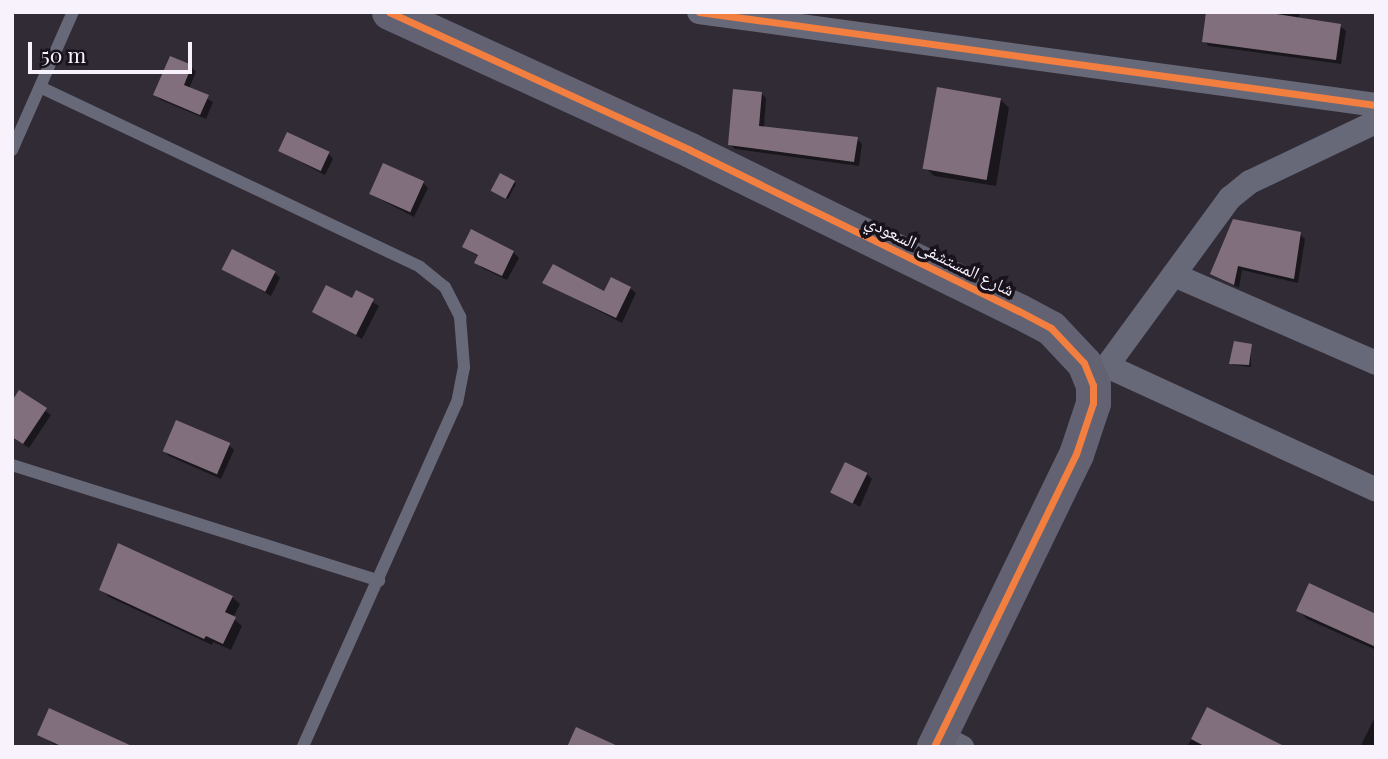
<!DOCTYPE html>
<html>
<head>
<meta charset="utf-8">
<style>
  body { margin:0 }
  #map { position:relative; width:1388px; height:759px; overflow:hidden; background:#312b36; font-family:"Playfair Display","Noto Naskh Arabic",serif }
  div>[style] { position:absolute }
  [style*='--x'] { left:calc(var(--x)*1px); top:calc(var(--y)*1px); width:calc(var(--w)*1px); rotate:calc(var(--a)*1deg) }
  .shadow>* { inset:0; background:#0007 }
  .building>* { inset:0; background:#816f7d; transform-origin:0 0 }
  .lane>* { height:12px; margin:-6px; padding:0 6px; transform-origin:6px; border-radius:6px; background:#686978 }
  .street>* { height:24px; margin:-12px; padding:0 12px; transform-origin:12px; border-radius:12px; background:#686978 }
  .secondary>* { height:35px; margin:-17.5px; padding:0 17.5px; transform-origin:17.5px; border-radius:17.5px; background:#636272 }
  .cycleway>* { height:7px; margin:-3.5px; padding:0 3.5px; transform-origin:3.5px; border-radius:3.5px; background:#f27e40 }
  span { translate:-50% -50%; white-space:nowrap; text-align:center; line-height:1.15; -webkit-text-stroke:7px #17121b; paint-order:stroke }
  .street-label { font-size:18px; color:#f8f2fd }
  .frame { position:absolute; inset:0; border:14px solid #f8f2fd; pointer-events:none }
  .scale { position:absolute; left:28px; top:42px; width:164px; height:32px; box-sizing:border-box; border:4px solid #f8f2fd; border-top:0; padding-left:9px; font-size:21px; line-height:24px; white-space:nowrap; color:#f8f2fd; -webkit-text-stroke:5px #17121b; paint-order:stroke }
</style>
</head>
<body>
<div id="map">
  <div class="shadow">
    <div style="clip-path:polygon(1275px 12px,1300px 12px,1298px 20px,1340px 26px,1346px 31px,1341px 64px,1209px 46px,1204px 41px)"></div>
    <div style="clip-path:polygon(191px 66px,196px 72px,189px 89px,213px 102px,206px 119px,161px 100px,155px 95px)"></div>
    <div style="clip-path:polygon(761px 93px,766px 98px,764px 128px,857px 139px,862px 144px,859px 166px,735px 149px,730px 144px)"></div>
    <div style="clip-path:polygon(1000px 99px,1009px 108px,996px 186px,934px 176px,926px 168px)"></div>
    <div style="clip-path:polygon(280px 151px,328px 153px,333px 159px,325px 175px)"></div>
    <div style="clip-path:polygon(514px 182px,516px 184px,508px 199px,495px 192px)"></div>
    <div style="clip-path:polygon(423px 183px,428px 188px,414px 217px,370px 194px)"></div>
    <div style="clip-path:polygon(1300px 234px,1305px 239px,1298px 283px,1242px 270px,1239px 288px,1212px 274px)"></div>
    <div style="clip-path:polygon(464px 247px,513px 252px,519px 258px,507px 280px,482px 268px,476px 262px,479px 257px)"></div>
    <div style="clip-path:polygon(224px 269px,275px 273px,280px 278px,271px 296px)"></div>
    <div style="clip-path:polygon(545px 283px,605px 293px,630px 288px,636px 293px,622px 323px)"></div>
    <div style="clip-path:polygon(357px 292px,379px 306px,362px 339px,314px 312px,353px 300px)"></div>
    <div style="clip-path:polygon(1251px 345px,1251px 367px,1233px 365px,1231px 363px)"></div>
    <div style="clip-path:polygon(20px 392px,51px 415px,29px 448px,12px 437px,12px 404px)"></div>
    <div style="clip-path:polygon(229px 445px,234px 450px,221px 479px,169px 456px,164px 451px)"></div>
    <div style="clip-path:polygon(867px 474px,872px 479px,860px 507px,833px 492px)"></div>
    <div style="clip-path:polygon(101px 589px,232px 597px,240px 604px,233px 618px,242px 626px,231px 650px,213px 642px,212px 645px,109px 597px)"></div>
    <div style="clip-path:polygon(1298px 610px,1376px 616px,1376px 650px,1307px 619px)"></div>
    <div style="clip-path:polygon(1208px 709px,1283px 747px,1187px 747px)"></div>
    <div style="clip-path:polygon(1376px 715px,1376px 747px,1360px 747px)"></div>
    <div style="clip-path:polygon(39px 734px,130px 747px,58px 747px)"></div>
  </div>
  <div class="building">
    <div style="clip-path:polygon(1206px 12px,1264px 12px,1341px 24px,1336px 60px,1202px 42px)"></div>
    <div style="clip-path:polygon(170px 56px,192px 65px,184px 85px,209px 95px,200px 115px,153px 95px)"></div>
    <div style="left:937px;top:87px;width:65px;height:83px;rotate:10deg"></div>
    <div style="clip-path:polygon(733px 89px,762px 92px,759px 126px,858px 137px,854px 162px,728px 145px)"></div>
    <div style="left:287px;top:132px;width:47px;height:21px;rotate:25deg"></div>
    <div style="left:383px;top:163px;width:45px;height:34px;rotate:24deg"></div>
    <div style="left:500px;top:173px;width:17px;height:20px;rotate:28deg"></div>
    <div style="clip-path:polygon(1233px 219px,1301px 232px,1294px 279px,1238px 266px,1234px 285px,1210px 274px)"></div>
    <div style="clip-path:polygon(471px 229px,514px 251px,502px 276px,474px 263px,478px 255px,462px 247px)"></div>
    <div style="left:232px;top:249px;width:49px;height:23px;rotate:27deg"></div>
    <div style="clip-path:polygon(553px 264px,604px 291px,611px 277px,631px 287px,616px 318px,542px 283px)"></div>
    <div style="clip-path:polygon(326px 285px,352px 298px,356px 290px,374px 299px,356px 335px,312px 312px)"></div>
    <div style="clip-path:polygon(1234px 341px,1252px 344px,1249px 365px,1229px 364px)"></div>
    <div style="clip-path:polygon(19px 390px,47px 408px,23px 444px,12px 437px,12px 401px)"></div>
    <div style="left:176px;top:420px;width:59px;height:34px;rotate:23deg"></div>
    <div style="left:845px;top:462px;width:25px;height:34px;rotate:26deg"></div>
    <div style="clip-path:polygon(118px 543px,233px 596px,225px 612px,236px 617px,223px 644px,206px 636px,204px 639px,99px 590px)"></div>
    <div style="clip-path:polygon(1309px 583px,1376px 614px,1376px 647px,1296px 611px)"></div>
    <div style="clip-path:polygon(1207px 707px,1286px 747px,1206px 747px,1191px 739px)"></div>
    <div style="clip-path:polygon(49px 708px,134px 747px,63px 747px,37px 735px)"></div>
    <div style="clip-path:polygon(576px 727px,620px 747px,567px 747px)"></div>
  </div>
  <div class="lane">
    <div style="--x:42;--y:88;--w:418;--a:25.3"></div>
    <div style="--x:420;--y:267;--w:32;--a:39"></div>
    <div style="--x:445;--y:287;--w:34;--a:63"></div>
    <div style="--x:460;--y:317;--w:50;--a:85.4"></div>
    <div style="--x:464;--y:367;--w:36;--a:101"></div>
    <div style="--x:457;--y:402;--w:378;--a:114.1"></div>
    <div style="--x:12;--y:150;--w:151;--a:-66.2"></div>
    <div style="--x:12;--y:465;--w:385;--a:17.5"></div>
  </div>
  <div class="street">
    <div style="--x:699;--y:12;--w:683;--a:7.82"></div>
    <div style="--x:1174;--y:275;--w:220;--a:23.5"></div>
    <div style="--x:1107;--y:366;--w:296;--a:24.7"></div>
    <div style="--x:1093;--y:385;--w:232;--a:-53.8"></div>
    <div style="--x:1230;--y:198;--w:26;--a:-39"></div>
    <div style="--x:1250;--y:182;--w:140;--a:-25.5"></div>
    <div style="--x:940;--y:736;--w:25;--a:27"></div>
  </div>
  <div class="secondary">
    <div style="--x:389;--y:12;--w:331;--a:24.6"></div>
    <div style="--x:690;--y:150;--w:366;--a:26.1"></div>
    <div style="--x:1019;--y:311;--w:36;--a:28"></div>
    <div style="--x:1051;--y:328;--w:48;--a:46.7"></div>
    <div style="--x:1084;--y:363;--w:24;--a:68"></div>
    <div style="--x:1093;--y:385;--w:18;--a:90"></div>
    <div style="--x:1093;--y:403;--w:54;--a:108.4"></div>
    <div style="--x:1076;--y:454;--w:326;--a:115.9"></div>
  </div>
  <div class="cycleway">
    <div style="--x:389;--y:12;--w:331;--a:24.6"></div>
    <div style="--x:690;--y:150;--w:366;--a:26.1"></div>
    <div style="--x:1019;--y:311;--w:36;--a:28"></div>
    <div style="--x:1051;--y:328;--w:48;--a:46.7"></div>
    <div style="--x:1084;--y:363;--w:24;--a:68"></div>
    <div style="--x:1093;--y:385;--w:18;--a:90"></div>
    <div style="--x:1093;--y:403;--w:54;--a:108.4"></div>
    <div style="--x:1076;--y:454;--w:326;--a:115.9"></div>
    <div style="--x:699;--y:12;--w:683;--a:7.82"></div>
  </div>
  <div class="street-label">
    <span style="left:940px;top:255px;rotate:26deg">شارع المستشفى السعودي</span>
  </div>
  <div class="frame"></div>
  <div class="scale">50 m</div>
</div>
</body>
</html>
